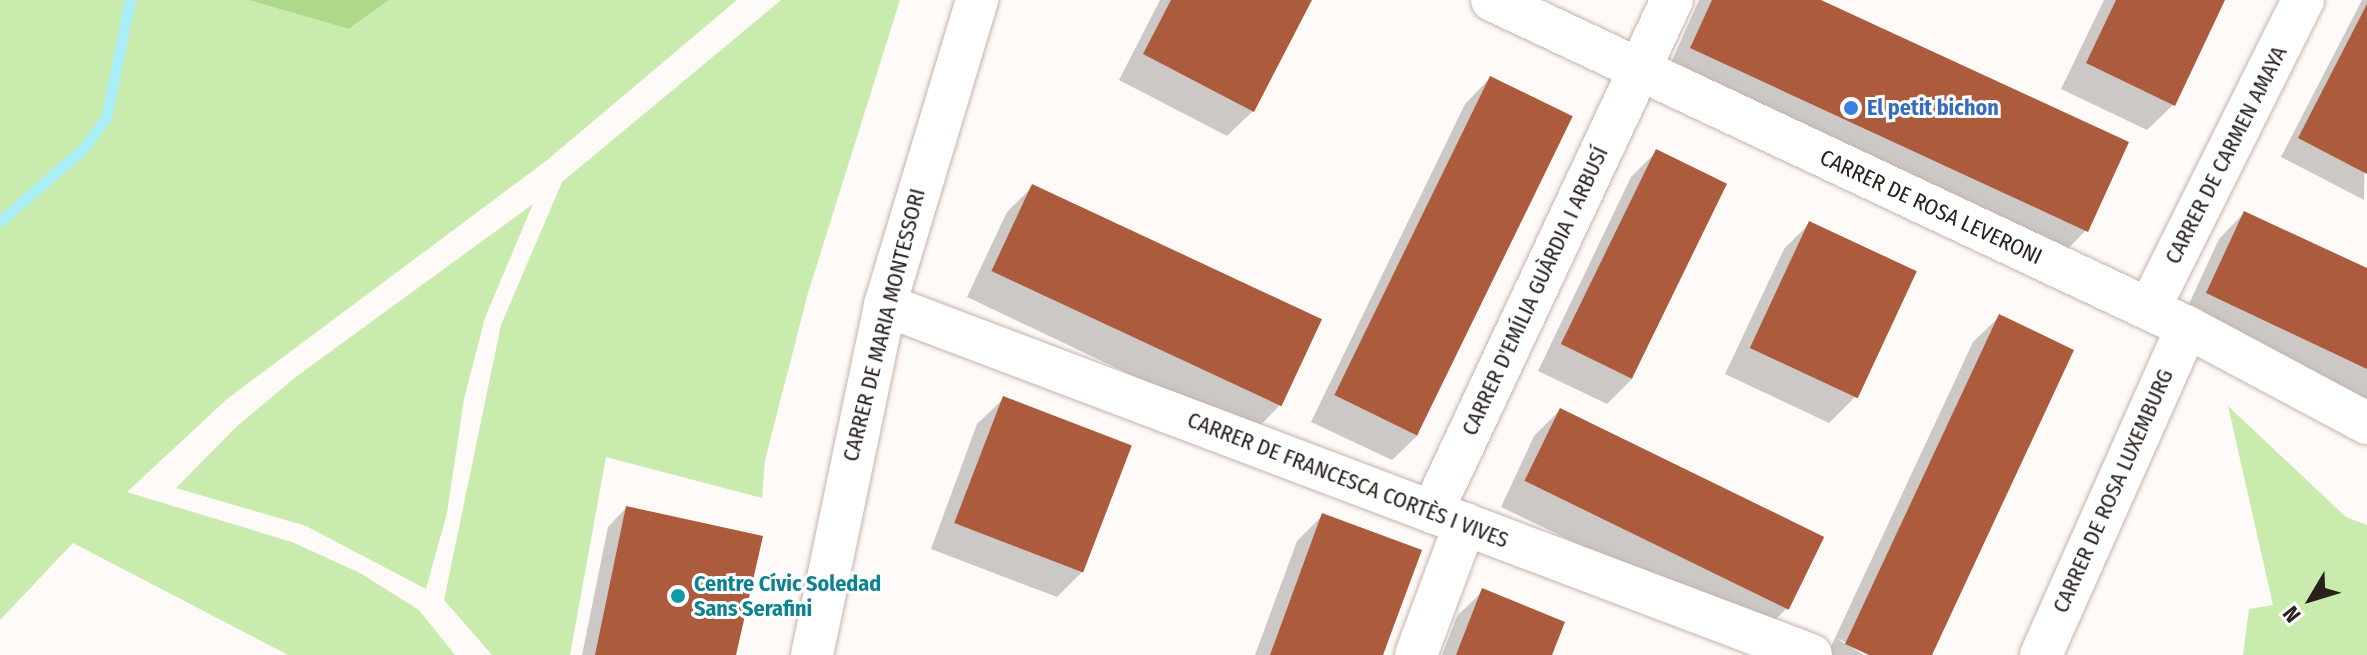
<!DOCTYPE html>
<html>
<head>
<meta charset="utf-8">
<style>
  body { margin:0 }
  #map { position:relative; width:2367px; height:655px; overflow:hidden; background:#fefaf8; font-family:"Fira Sans Condensed",sans-serif }
  div>[style] { position:absolute }
  [style*='--x'] { left:calc(var(--x)*1px); top:calc(var(--y)*1px); width:calc(var(--w)*1px); rotate:calc(var(--a)*1deg) }
  .green>* { inset:0; background:#c9ecae }
  .forest>* { inset:0; background:#add989 }
  .shadow>* { inset:0; background:#0003 }
  .stream>* { height:11px; margin:-5.5px; padding:0 5.5px; transform-origin:5.5px; border-radius:5.5px; background:#aaeef8 }
  .building>* { inset:0; background:#ad5b3d; transform-origin:0 0 }
  .roads { filter:drop-shadow(0 0 2px #c7b2ab) drop-shadow(0 0 2px #c7b2ab) }
  .minor>* { height:42px; margin:-21px; padding:0 21px; transform-origin:21px; border-radius:21px; background:#fff }
  .dots>* { width:22px; height:22px; translate:-50% -50%; box-sizing:border-box; border:4px solid #fff; border-radius:50% }
  span { translate:-50% -50%; white-space:nowrap; text-align:center; line-height:1.15; -webkit-text-stroke:6px #fff; paint-order:stroke }
  .shop-label { font-size:22px; color:#366cbe; font-weight:700 }
  .left { translate:0 -50%; text-align:left }
  .street-label { font-size:22px; color:#29211e }
  .culture-label { font-size:22px; color:#0d838f; font-weight:700 }
  .north { position:absolute; left:2271px; top:559px; width:80px; height:80px; -webkit-text-stroke:6px #fff; paint-order:stroke; rotate:232deg; font-size:22px; font-weight:700; line-height:32px; text-align:center; color:#29211e }
  .north::after { content:''; display:block; margin:auto; width:28px; height:36px; background:#29211e; clip-path:polygon(50% 0,100% 100%,50% 72%,0 100%) }
</style>
</head>
<body>
<div id="map">
  <div class="green">
    <div style="clip-path:polygon(0 0,248px 0,349px 29px,389px 0,737px 0,546px 161px,227px 399px,127px 492px,292px 542px,360px 573px,419px 610px,455px 655px,288px 655px,73px 543px,0 620px)"></div>
    <div style="clip-path:polygon(781px 0,900px 0,808px 293px,765px 460px,762px 498px,606px 457px,570px 655px,492px 655px,444px 600px,501px 325px,562px 182px)"></div>
    <div style="clip-path:polygon(533px 204px,485px 318px,464px 399px,447px 513px,426px 589px,306px 526px,176px 488px,236px 427px,297px 376px)"></div>
    <div style="clip-path:polygon(2228px 406px,2346px 517px,2367px 525px,2367px 655px,2243px 655px,2249px 609px,2273px 605px)"></div>
  </div>
  <div class="forest">
    <div style="clip-path:polygon(248px 0,389px 0,349px 29px)"></div>
  </div>
  <div class="shadow">
    <div style="clip-path:polygon(1160px 0,1310px 0,1253px 111px,1227px 136px,1119px 80px)"></div>
    <div style="clip-path:polygon(1699px 0,1816px 0,2086px 230px,2061px 256px,1666px 74px)"></div>
    <div style="clip-path:polygon(2104px 0,2223px 0,2173px 105px,2147px 130px,2061px 89px)"></div>
    <div style="clip-path:polygon(2362px 0,2367px 0,2364px 200px,2281px 157px)"></div>
    <div style="clip-path:polygon(1490px 78px,1418px 435px,1392px 460px,1311px 422px,1465px 104px)"></div>
    <div style="clip-path:polygon(1657px 151px,1632px 379px,1607px 404px,1538px 371px,1631px 177px)"></div>
    <div style="clip-path:polygon(1032px 187px,1318px 322px,1278px 407px,1253px 433px,967px 297px,1007px 212px)"></div>
    <div style="clip-path:polygon(2244px 213px,2367px 270px,2367px 406px,2182px 319px,2219px 239px)"></div>
    <div style="clip-path:polygon(1810px 223px,1914px 273px,1855px 397px,1829px 423px,1725px 374px,1784px 249px)"></div>
    <div style="clip-path:polygon(1999px 317px,1930px 655px,1874px 655px,1836px 638px,1864px 655px,1827px 655px,1973px 342px)"></div>
    <div style="clip-path:polygon(1003px 399px,1083px 571px,1057px 597px,931px 549px,977px 424px)"></div>
    <div style="clip-path:polygon(1560px 410px,1788px 607px,1762px 633px,1501px 507px,1534px 436px)"></div>
    <div style="clip-path:polygon(626px 508px,734px 655px,582px 655px,608px 527px)"></div>
    <div style="clip-path:polygon(1322px 516px,1381px 655px,1255px 655px,1297px 541px)"></div>
    <div style="clip-path:polygon(1483px 591px,1550px 655px,1442px 655px,1457px 616px)"></div>
  </div>
  <div class="stream">
    <div style="--x:0;--y:221;--w:111;--a:-41"></div>
    <div style="--x:84;--y:148;--w:37;--a:-54"></div>
    <div style="--x:106;--y:118;--w:120;--a:-78.5"></div>
  </div>
  <div class="building">
    <div style="clip-path:polygon(1171px 0,1312px 0,1254px 112px,1143px 54px)"></div>
    <div style="clip-path:polygon(1712px 0,1821px 0,2129px 142px,2088px 232px,1690px 48px)"></div>
    <div style="clip-path:polygon(2116px 0,2225px 0,2175px 106px,2086px 63px)"></div>
    <div style="clip-path:polygon(2367px 4px,2367px 174px,2298px 138px)"></div>
    <div style="left:1490px;top:76px;width:92px;height:355px;rotate:26deg"></div>
    <div style="left:1656px;top:149px;width:79px;height:217px;rotate:26deg"></div>
    <div style="left:1032px;top:184px;width:320px;height:96px;rotate:25deg"></div>
    <div style="clip-path:polygon(2244px 211px,2367px 268px,2367px 369px,2206px 293px)"></div>
    <div style="left:1809px;top:221px;width:119px;height:140px;rotate:25deg"></div>
    <div style="clip-path:polygon(1999px 314px,2074px 350px,1932px 655px,1869px 655px,1845px 644px)"></div>
    <div style="left:1003px;top:396px;width:138px;height:136px;rotate:21deg"></div>
    <div style="left:1560px;top:408px;width:294px;height:81px;rotate:26deg"></div>
    <div style="clip-path:polygon(626px 506px,763px 536px,736px 655px,595px 655px)"></div>
    <div style="clip-path:polygon(1322px 513px,1422px 550px,1383px 655px,1270px 655px)"></div>
    <div style="clip-path:polygon(1482px 588px,1565px 622px,1552px 655px,1456px 655px)"></div>
  </div>
  <div class="roads">
    <div class="minor">
      <div style="--x:1492;--y:0;--w:768;--a:25.2"></div>
      <div style="--x:2187;--y:327;--w:204;--a:28.1"></div>
      <div style="--x:885;--y:305;--w:990;--a:20.71"></div>
      <div style="--x:2149;--y:309;--w:345;--a:-63.5"></div>
      <div style="--x:1432;--y:512;--w:565;--a:-64.89"></div>
      <div style="--x:812;--y:655;--w:358;--a:-78.2"></div>
      <div style="--x:885;--y:305;--w:319;--a:-73.2"></div>
      <div style="--x:1416;--y:655;--w:140;--a:-69.5"></div>
      <div style="--x:2041;--y:655;--w:359;--a:-66"></div>
    </div>
  </div>
  <div class="dots">
    <div style="left:1851px;top:108px;background:#3f7fe0"></div>
    <div style="left:678px;top:596px;background:#0f9aa8"></div>
  </div>
  <div class="shop-label">
    <span class="left" style="left:1867px;top:108px">El petit bichon</span>
  </div>
  <div class="street-label">
    <span style="left:2226px;top:155px;rotate:-63deg">CARRER DE CARMEN AMAYA</span>
    <span style="left:1931px;top:207px;rotate:25deg">CARRER DE ROSA LEVERONI</span>
    <span style="left:1535px;top:291px;rotate:-65deg">CARRER D'EMÍLIA GUÀRDIA I ARBUSÍ</span>
    <span style="left:884px;top:325px;rotate:-76deg">CARRER DE MARIA MONTESSORI</span>
    <span style="left:1348px;top:480px;rotate:21deg">CARRER DE FRANCESCA CORTÈS I VIVES</span>
    <span style="left:2113px;top:491px;rotate:-66deg">CARRER DE ROSA LUXEMBURG</span>
  </div>
  <div class="culture-label">
    <span class="left" style="left:694px;top:596px">Centre Cívic Soledad<br>Sans Serafini</span>
  </div>
  <div class="north">N</div>
</div>
</body>
</html>
